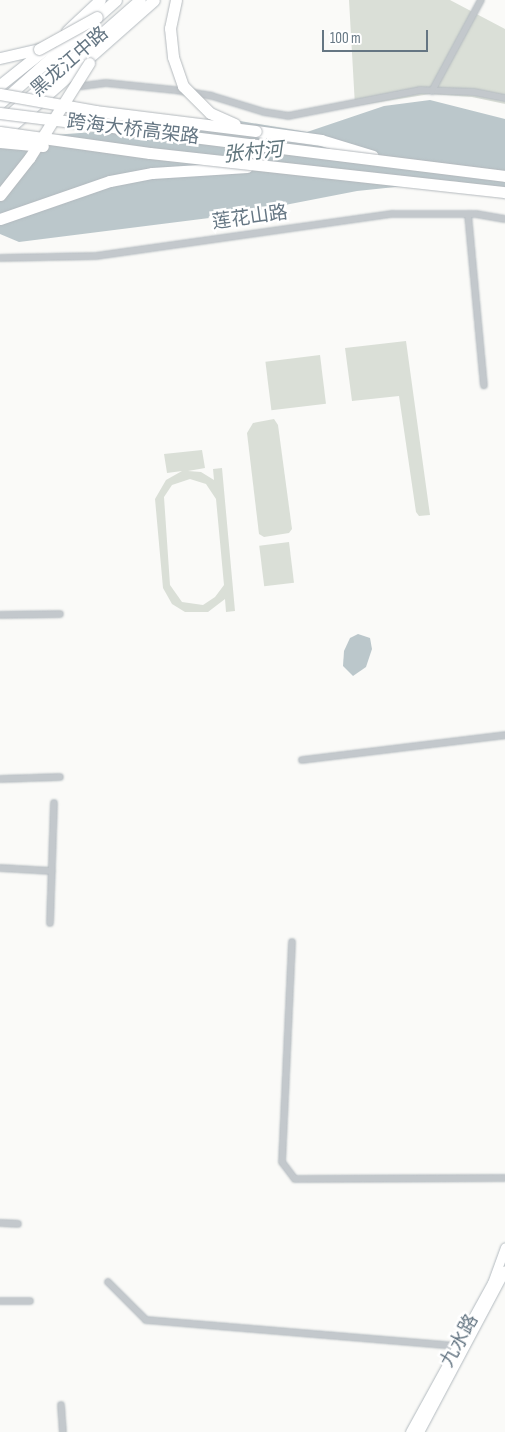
<!DOCTYPE html>
<html>
<head>
<meta charset="utf-8">
<style>
  body { margin:0 }
  #map { position:relative; width:505px; height:1432px; overflow:hidden; background:#fafaf8; font-family:"Sofia Sans Condensed","Noto Sans SC",sans-serif }
  div>[style] { position:absolute }
  [style*='--x'] { left:calc(var(--x)*1px); top:calc(var(--y)*1px); width:calc(var(--w)*1px); rotate:calc(var(--a)*1deg) }
  .green>* { inset:0; background:#dadfd7; transform-origin:0 0 }
  .water>* { inset:0; background:#bbc7cb }
  .roads { filter:drop-shadow(0 0 1px #b3babf) drop-shadow(0 0 1px #b3babf) }
  .street>* { height:6px; margin:-3px; padding:0 3px; transform-origin:3px; border-radius:3px; background:#c3c8cc }
  .secondary>* { height:9px; margin:-4.5px; padding:0 4.5px; transform-origin:4.5px; border-radius:4.5px; background:#fff }
  .highway>* { height:11px; margin:-5.5px; padding:0 5.5px; transform-origin:5.5px; border-radius:5.5px; background:#fff }
  .bridges { filter:drop-shadow(0 0 1px #b4b9bd) drop-shadow(0 0 1px #b4b9bd) }
  .highway-bridge>* { height:11px; margin:-5.5px; padding:0 5.5px; transform-origin:5.5px; border-radius:5.5px; background:#fff }
  span { translate:-50% -50%; white-space:nowrap; text-align:center; line-height:1.15; -webkit-text-stroke:5px #fff; paint-order:stroke }
  .street-label { font-size:19px; color:#657683 }
  .water-label { font-size:20px; color:#60757c; font-style:italic }
  .scale { position:absolute; left:322px; top:30px; width:106px; height:22px; box-sizing:border-box; border:2px solid #657683; border-top:0; padding-left:6px; font-size:15px; line-height:18px; white-space:nowrap; color:#657683; -webkit-text-stroke:4px #fff; paint-order:stroke }
</style>
</head>
<body>
<div id="map">
  <div class="green">
    <div style="clip-path:polygon(349px 0,450px 0,505px 29px,505px 104px,472px 97px,430px 94px,355px 106px)"></div>
    <div style="clip-path:polygon(406px 341px,430px 515px,419px 516px,416px 512px,399px 396px,352px 401px,345px 348px)"></div>
    <div style="left:320px;top:355px;width:49px;height:55px;rotate:83deg"></div>
    <div style="clip-path:polygon(274px 419px,278px 425px,292px 529px,289px 533px,264px 537px,259px 534px,247px 433px,253px 423px)"></div>
    <div style="clip-path:polygon(evenodd,202px 450px,205px 468px,188px 471px,201px 472px,214px 480px,213px 469px,222px 468px,235px 611px,226px 612px,225px 599px,208px 612px,185px 612px,172px 604px,163px 588px,155px 499px,166px 480px,182px 471px,167px 473px,164px 454px,202px 450px,190px 479px,206px 484px,216px 499px,224px 585px,215px 597px,203px 605px,182px 602px,170px 585px,164px 497px,172px 485px,190px 479px)"></div>
    <div style="left:289px;top:542px;width:41px;height:30px;rotate:83deg"></div>
  </div>
  <div class="water">
    <div style="clip-path:polygon(430px 100px,505px 119px,505px 191px,453px 181px,357px 191px,233px 215px,19px 242px,0 234px,0 139px,240px 121px,307px 132px,384px 106px)"></div>
    <div style="clip-path:polygon(358px 634px,370px 638px,372px 649px,366px 667px,353px 676px,343px 666px,344px 651px,350px 638px)"></div>
  </div>
  <div class="roads">
    <div class="street">
      <div style="--x:74;--y:82;--w:9;--a:27"></div>
      <div style="--x:82;--y:86;--w:24;--a:-7"></div>
      <div style="--x:106;--y:83;--w:69;--a:5.8"></div>
      <div style="--x:175;--y:90;--w:37;--a:9"></div>
      <div style="--x:212;--y:96;--w:54;--a:17.1"></div>
      <div style="--x:264;--y:112;--w:24;--a:9"></div>
      <div style="--x:288;--y:116;--w:135;--a:-11.1"></div>
      <div style="--x:420;--y:90;--w:54;--a:2.1"></div>
      <div style="--x:474;--y:92;--w:32;--a:11"></div>
      <div style="--x:432;--y:91;--w:103;--a:-61.7"></div>
      <div style="--x:468;--y:214;--w:172;--a:84.7"></div>
      <div style="--x:0;--y:258;--w:96;--a:-1.2"></div>
      <div style="--x:96;--y:256;--w:299;--a:-8.1"></div>
      <div style="--x:392;--y:214;--w:84;--a:0"></div>
      <div style="--x:476;--y:214;--w:29;--a:10"></div>
      <div style="--x:0;--y:615;--w:60;--a:-1"></div>
      <div style="--x:302;--y:760;--w:205;--a:-7"></div>
      <div style="--x:0;--y:779;--w:60;--a:-1.9"></div>
      <div style="--x:0;--y:868;--w:52;--a:3.3"></div>
      <div style="--x:50;--y:923;--w:120;--a:-88.1"></div>
      <div style="--x:292;--y:942;--w:220;--a:92.6"></div>
      <div style="--x:282;--y:1162;--w:21;--a:53"></div>
      <div style="--x:295;--y:1179;--w:210;--a:-0.3"></div>
      <div style="--x:0;--y:1223;--w:18;--a:3"></div>
      <div style="--x:108;--y:1282;--w:54;--a:45"></div>
      <div style="--x:146;--y:1320;--w:312;--a:4.8"></div>
      <div style="--x:0;--y:1301;--w:30;--a:0"></div>
      <div style="--x:61;--y:1405;--w:27;--a:86"></div>
    </div>
    <div class="secondary">
      <div style="--x:410;--y:1432;--w:170;--a:-61.2"></div>
      <div style="--x:492;--y:1283;--w:38;--a:-70"></div>
      <div style="--x:419;--y:1432;--w:183;--a:-62"></div>
    </div>
    <div class="highway">
      <div style="--x:67;--y:31;--w:45;--a:-43.2"></div>
      <div style="--x:0;--y:58;--w:40;--a:-13"></div>
      <div style="--x:0;--y:85;--w:63;--a:-38.5"></div>
      <div style="--x:0;--y:103;--w:155;--a:-41.6"></div>
      <div style="--x:0;--y:123;--w:186;--a:-41.3"></div>
      <div style="--x:256;--y:131;--w:66;--a:7.9"></div>
      <div style="--x:321;--y:140;--w:54;--a:17.1"></div>
      <div style="--x:0;--y:136;--w:205;--a:-41.4"></div>
      <div style="--x:0;--y:219;--w:116;--a:-19.1"></div>
      <div style="--x:110;--y:181;--w:43;--a:-10.8"></div>
      <div style="--x:152;--y:173;--w:95;--a:-3.6"></div>
    </div>
  </div>
  <div class="bridges">
    <div class="highway-bridge">
      <div style="--x:176;--y:0;--w:29;--a:102"></div>
      <div style="--x:170;--y:28;--w:29;--a:84"></div>
      <div style="--x:173;--y:57;--w:31;--a:71"></div>
      <div style="--x:183;--y:86;--w:38;--a:45"></div>
      <div style="--x:210;--y:113;--w:27;--a:24"></div>
      <div style="--x:39;--y:49;--w:66;--a:-28.9"></div>
      <div style="--x:0;--y:94;--w:97;--a:10.1"></div>
      <div style="--x:95;--y:111;--w:162;--a:7.1"></div>
      <div style="--x:0;--y:113;--w:509;--a:7.11"></div>
      <div style="--x:0;--y:132;--w:151;--a:8"></div>
      <div style="--x:150;--y:153;--w:357;--a:6.3"></div>
      <div style="--x:0;--y:142;--w:43;--a:5.3"></div>
      <div style="--x:0;--y:195;--w:48;--a:-51.7"></div>
      <div style="--x:30;--y:157;--w:111;--a:-57.9"></div>
    </div>
  </div>
  <div class="street-label">
    <span style="left:70px;top:62px;rotate:-41deg">黑龙江中路</span>
    <span style="left:133px;top:130px;rotate:7deg">跨海大桥高架路</span>
    <span style="left:250px;top:218px;rotate:-8deg">莲花山路</span>
    <span style="left:460px;top:1341px;rotate:-61deg">九水路</span>
  </div>
  <div class="water-label">
    <span style="left:253px;top:153px;rotate:-6deg">张村河</span>
  </div>
  <div class="scale">100 m</div>
</div>
</body>
</html>
